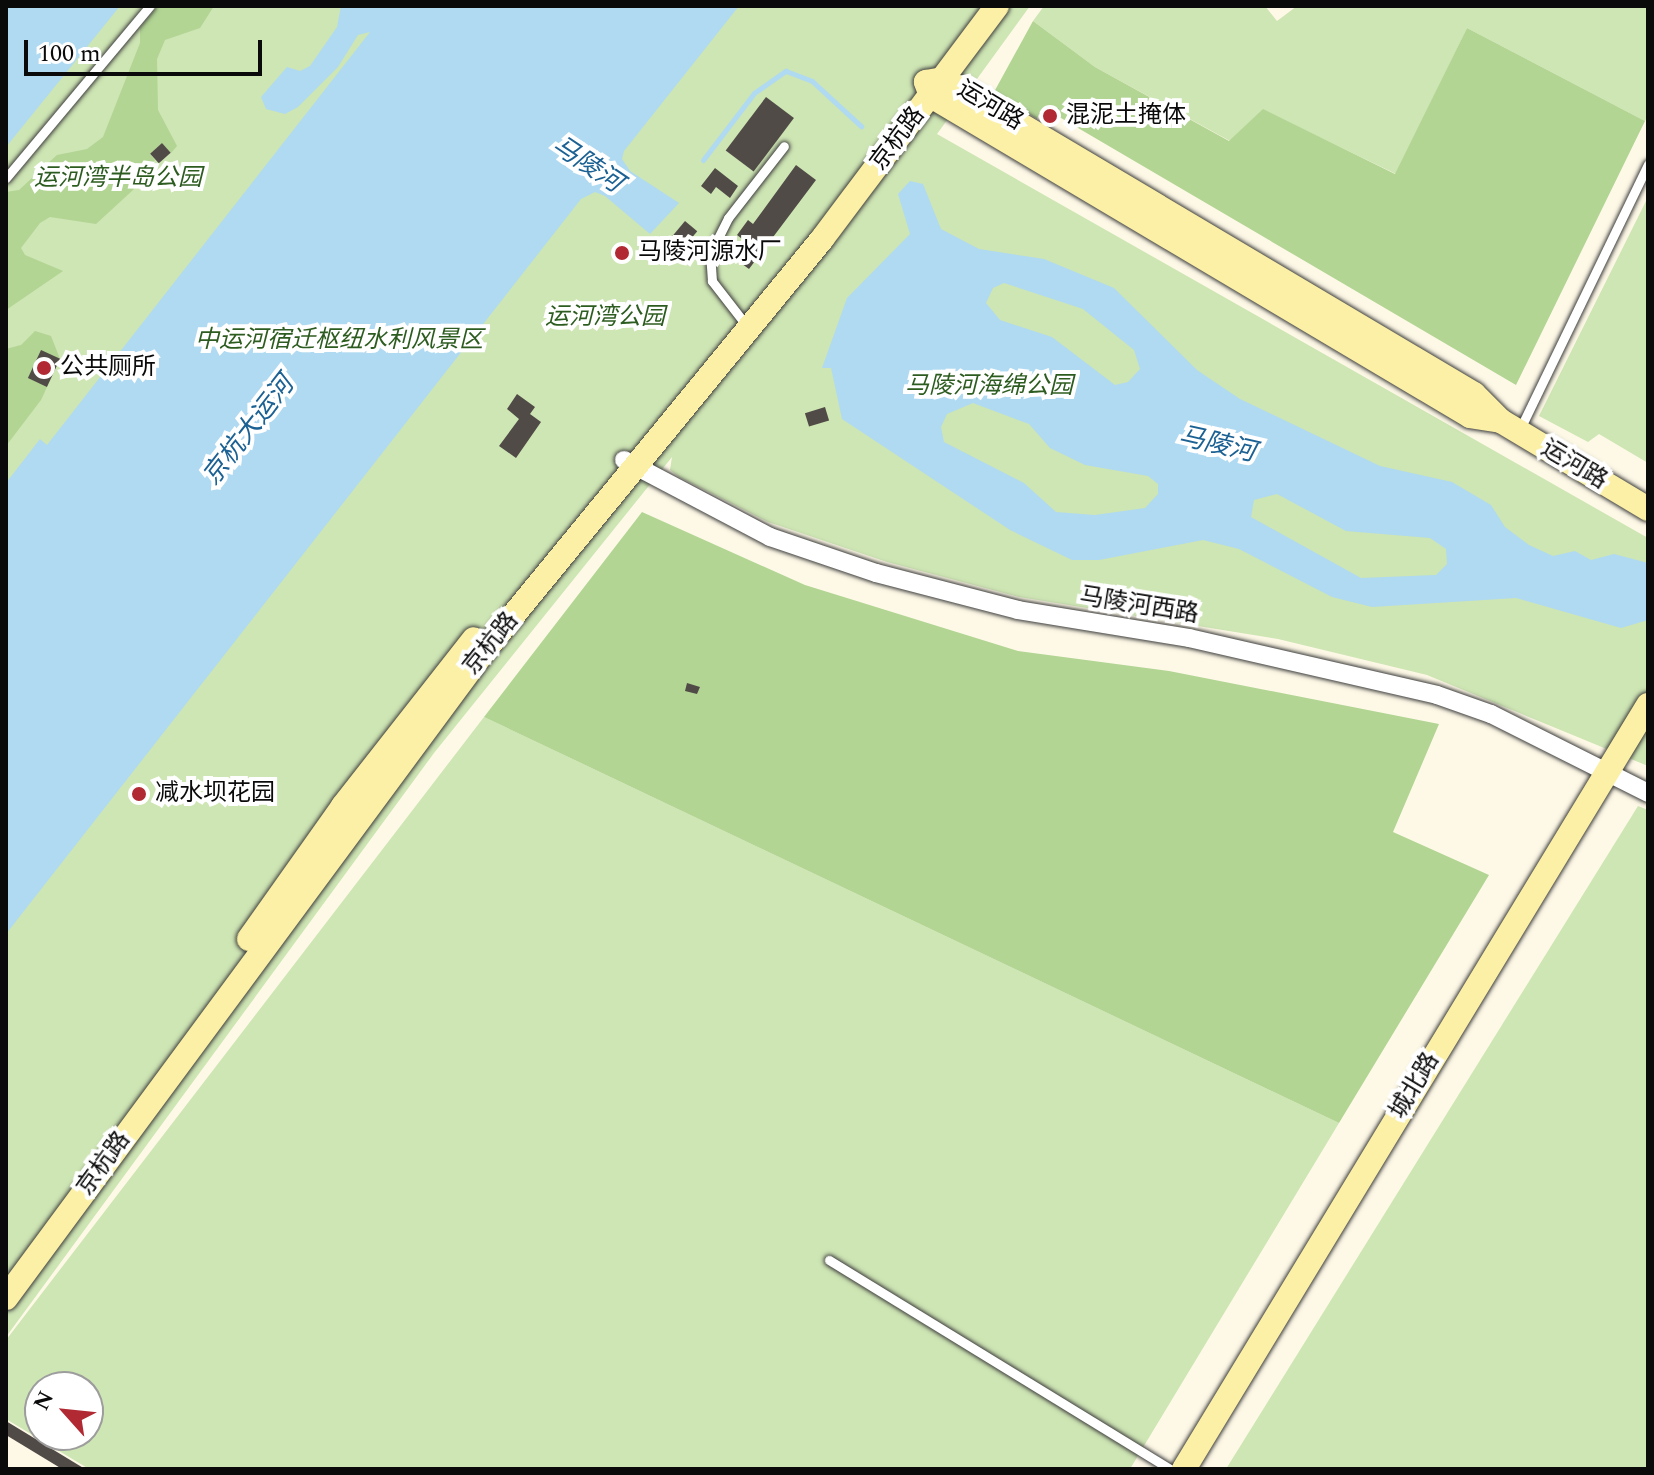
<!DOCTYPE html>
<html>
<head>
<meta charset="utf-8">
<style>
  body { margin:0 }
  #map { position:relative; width:1654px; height:1475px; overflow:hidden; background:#fef9e7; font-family:Spectral,"Noto Sans SC",serif }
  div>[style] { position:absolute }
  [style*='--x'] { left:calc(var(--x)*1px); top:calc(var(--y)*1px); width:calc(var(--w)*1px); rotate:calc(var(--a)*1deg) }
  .green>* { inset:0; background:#cee5b4 }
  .forest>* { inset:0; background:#b2d594 }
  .water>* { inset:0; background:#afdaf2 }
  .stream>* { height:5px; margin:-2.5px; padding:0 2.5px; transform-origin:2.5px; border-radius:2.5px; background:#afdaf2 }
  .building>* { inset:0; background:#514b47; transform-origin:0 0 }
  .roads { filter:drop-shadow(0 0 2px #3d3d3d) drop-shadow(0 0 2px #3d3d3d) }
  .lane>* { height:9px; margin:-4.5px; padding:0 4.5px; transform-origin:4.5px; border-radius:4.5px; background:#fff }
  .street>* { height:18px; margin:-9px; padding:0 9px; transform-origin:9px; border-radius:9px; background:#fff }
  .secondary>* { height:24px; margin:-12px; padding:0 12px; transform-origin:12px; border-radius:12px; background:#fbf0a5 }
  .dots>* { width:22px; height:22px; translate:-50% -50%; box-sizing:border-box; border:4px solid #fff; border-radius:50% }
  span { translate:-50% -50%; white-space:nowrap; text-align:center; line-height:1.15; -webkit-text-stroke:8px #fff; paint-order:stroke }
  .street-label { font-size:24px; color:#0a0a0a }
  .poi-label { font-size:24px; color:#0a0a0a }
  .left { translate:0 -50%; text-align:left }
  .park-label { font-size:24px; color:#2c5c1f; font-style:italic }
  .water-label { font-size:26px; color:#1b6193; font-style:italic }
  .frame { position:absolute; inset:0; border:8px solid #0a0a0a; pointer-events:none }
  .north { position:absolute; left:24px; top:1371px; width:80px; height:80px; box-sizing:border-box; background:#fff; border:2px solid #9d9d9d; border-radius:50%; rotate:297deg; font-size:22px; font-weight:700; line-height:32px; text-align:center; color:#0a0a0a }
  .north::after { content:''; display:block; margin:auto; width:28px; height:36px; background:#b12a33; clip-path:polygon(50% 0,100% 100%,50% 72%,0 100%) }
  .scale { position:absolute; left:24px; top:40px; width:238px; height:36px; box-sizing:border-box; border:4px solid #0a0a0a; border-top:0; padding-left:10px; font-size:24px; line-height:28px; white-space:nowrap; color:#0a0a0a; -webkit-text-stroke:6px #fff; paint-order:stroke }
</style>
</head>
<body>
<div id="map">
  <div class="green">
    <div style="clip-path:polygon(6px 6px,1030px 6px,937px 134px,1648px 538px,1648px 766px,1427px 675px,1278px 639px,1019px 597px,887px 562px,768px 522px,679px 477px,670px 470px,672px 457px,434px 753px,6px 1337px)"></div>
    <div style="clip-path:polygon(1044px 6px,1265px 6px,1277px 21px,1297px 6px,1648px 6px,1648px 115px,1645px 121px,1467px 28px,1396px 174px,1263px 110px,1230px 141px,1095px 67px,1033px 21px)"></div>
    <div style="clip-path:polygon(1648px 197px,1648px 463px,1599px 434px,1588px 442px,1539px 416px)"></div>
    <div style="clip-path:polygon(evenodd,484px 717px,1339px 1123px,1130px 1469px,89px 1469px,6px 1419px,6px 1340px,484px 717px,40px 1387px,88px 1387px,88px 1435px,40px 1435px,40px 1387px)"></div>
    <div style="clip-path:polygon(1638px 806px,1648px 810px,1648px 1469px,1226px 1469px)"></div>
  </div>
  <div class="forest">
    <div style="clip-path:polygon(158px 6px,214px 6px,200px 28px,165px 40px,157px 59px,158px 110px,177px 146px,171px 153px,162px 143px,150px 154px,155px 160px,133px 190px,96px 224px,50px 217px,40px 223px,21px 248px,25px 255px,63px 271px,6px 310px,6px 192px,19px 190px,57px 155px,87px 149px,103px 137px,140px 43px,140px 28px)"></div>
    <div style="clip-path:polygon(1033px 21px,1095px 67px,1229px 141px,1263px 109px,1395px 174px,1467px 28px,1645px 121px,1516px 385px,1061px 118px,1039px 114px,1037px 119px,994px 92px)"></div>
    <div style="clip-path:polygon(35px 331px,51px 336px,60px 359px,41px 400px,6px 446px,6px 349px,21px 345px)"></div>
    <div style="clip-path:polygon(642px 512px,805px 585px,1018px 651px,1169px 671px,1439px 724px,1393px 832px,1489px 875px,1339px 1123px,484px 717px)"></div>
  </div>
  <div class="water">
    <div style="clip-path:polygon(6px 6px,120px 6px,6px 147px)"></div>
    <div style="clip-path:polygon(341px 6px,739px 6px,624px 151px,622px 159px,630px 171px,679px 203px,650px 234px,605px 196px,595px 192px,581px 199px,6px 934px,6px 483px,40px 439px,47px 445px,370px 32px,358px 35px,338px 67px,298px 107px,285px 114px,266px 109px,261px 97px,287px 67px,300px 71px,310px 66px,337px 27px)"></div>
    <div style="clip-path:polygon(evenodd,910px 181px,923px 184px,941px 229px,979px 249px,1044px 259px,1114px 288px,1197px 370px,1240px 399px,1380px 466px,1452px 482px,1491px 505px,1505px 527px,1529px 545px,1553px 556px,1575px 551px,1591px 560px,1614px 554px,1648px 563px,1648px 620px,1621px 628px,1516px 598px,1372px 607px,1332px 597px,1239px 549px,1203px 540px,1099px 560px,1072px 560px,1010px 530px,842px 419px,831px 368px,822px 368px,847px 298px,910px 234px,898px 194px,910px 181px,1004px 283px,1083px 309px,1134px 350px,1140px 369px,1128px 382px,1115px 385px,1052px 337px,1000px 320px,986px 303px,993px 288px,1004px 283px,910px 181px,973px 403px,1029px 424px,1050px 448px,1085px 465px,1148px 476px,1158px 484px,1158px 494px,1145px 508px,1095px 515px,1056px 512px,1024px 483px,944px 442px,941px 427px,947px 414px,973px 403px,910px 181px,1277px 494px,1346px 531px,1430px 538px,1446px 549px,1447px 564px,1436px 575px,1361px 578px,1251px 517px,1254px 500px,1277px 494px)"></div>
  </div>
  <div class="stream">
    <div style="--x:703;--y:160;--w:84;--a:-52.7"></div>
    <div style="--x:754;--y:93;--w:39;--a:-35"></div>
    <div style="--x:786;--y:71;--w:28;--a:21"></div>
    <div style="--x:812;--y:81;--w:67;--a:42.6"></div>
  </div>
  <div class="building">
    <div style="left:766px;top:97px;width:35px;height:67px;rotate:37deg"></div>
    <div style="left:1058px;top:108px;width:10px;height:20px;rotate:73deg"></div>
    <div style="left:162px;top:143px;width:13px;height:16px;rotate:48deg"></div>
    <div style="clip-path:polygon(796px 165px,816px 180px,749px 269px,738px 261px,750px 245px,737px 235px,748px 220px,753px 224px)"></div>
    <div style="clip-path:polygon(715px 168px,738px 186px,730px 198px,716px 187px,711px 194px,701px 186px)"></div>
    <div style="left:685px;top:221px;width:16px;height:26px;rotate:40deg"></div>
    <div style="left:41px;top:350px;width:21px;height:31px;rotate:25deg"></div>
    <div style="clip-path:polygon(517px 394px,535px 407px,530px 414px,541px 422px,516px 458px,499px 446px,519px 419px,507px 409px)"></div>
    <div style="left:825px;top:407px;width:14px;height:21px;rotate:73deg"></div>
    <div style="clip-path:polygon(687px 683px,700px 687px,697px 694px,685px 691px)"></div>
    <div style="clip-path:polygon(6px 1421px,85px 1469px,62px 1469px,6px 1435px)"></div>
  </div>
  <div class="roads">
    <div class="lane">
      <div style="--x:6;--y:178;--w:224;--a:-50.1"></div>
      <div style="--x:743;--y:321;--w:51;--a:-127.8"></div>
      <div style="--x:712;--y:281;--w:27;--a:-94"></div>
      <div style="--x:710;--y:254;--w:40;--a:-63.4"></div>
      <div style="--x:728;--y:218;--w:91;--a:-52.1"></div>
      <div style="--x:1520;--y:429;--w:294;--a:-64.2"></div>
      <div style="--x:829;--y:1260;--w:400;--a:31.5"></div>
    </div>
    <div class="street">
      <div style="--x:624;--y:460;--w:165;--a:27.8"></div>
      <div style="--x:770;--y:537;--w:112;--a:18.8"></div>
      <div style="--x:876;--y:573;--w:147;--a:14.6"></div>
      <div style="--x:1018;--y:610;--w:173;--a:9.3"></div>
      <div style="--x:1189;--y:638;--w:254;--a:12.9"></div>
      <div style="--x:1437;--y:695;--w:57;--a:19.4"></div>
      <div style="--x:1491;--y:714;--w:176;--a:26.7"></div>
    </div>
    <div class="secondary">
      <div style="--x:1501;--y:421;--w:31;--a:-171"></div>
      <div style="--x:1470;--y:416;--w:627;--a:-149.3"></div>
      <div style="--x:931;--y:96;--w:15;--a:-110"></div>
      <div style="--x:926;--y:82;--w:17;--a:-10"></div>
      <div style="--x:943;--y:79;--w:24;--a:30"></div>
      <div style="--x:964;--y:91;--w:593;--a:30.72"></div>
      <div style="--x:1474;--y:394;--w:38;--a:45"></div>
      <div style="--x:1501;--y:421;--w:171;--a:30.9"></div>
      <div style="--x:249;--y:939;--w:163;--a:-54.7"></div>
      <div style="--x:343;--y:806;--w:212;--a:-51.9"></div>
      <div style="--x:6;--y:1298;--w:804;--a:-53.54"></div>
      <div style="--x:484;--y:651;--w:533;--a:-50.63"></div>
      <div style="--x:822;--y:239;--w:291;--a:-53.1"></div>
      <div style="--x:1184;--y:1469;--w:894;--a:-58.73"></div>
    </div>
  </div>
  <div class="dots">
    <div style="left:1050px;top:116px;background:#b12a33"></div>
    <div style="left:622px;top:253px;background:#b12a33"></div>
    <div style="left:44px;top:368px;background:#b12a33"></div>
    <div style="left:139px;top:794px;background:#b12a33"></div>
  </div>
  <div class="street-label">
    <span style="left:990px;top:106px;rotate:31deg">运河路</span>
    <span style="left:898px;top:139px;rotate:-53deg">京杭路</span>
    <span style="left:1574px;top:465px;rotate:31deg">运河路</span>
    <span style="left:1139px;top:606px;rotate:9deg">马陵河西路</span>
    <span style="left:491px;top:644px;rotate:-51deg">京杭路</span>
    <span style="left:1415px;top:1086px;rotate:-59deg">城北路</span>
    <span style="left:104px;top:1164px;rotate:-54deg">京杭路</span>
  </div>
  <div class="poi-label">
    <span class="left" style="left:1066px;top:116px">混泥土掩体</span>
    <span class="left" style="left:638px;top:253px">马陵河源水厂</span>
    <span class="left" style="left:60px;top:368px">公共厕所</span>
    <span class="left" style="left:155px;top:794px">减水坝花园</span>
  </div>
  <div class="park-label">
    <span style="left:118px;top:179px">运河湾半岛公园</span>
    <span style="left:605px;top:318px">运河湾公园</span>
    <span style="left:339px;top:341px">中运河宿迁枢纽水利风景区</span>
    <span style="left:989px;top:387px">马陵河海绵公园</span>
  </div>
  <div class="water-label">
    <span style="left:587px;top:165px;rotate:34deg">马陵河</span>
    <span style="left:249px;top:431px;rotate:-52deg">京杭大运河</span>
    <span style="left:1217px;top:445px;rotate:13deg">马陵河</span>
  </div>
  <div class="frame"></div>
  <div class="north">N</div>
  <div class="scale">100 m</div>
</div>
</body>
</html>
